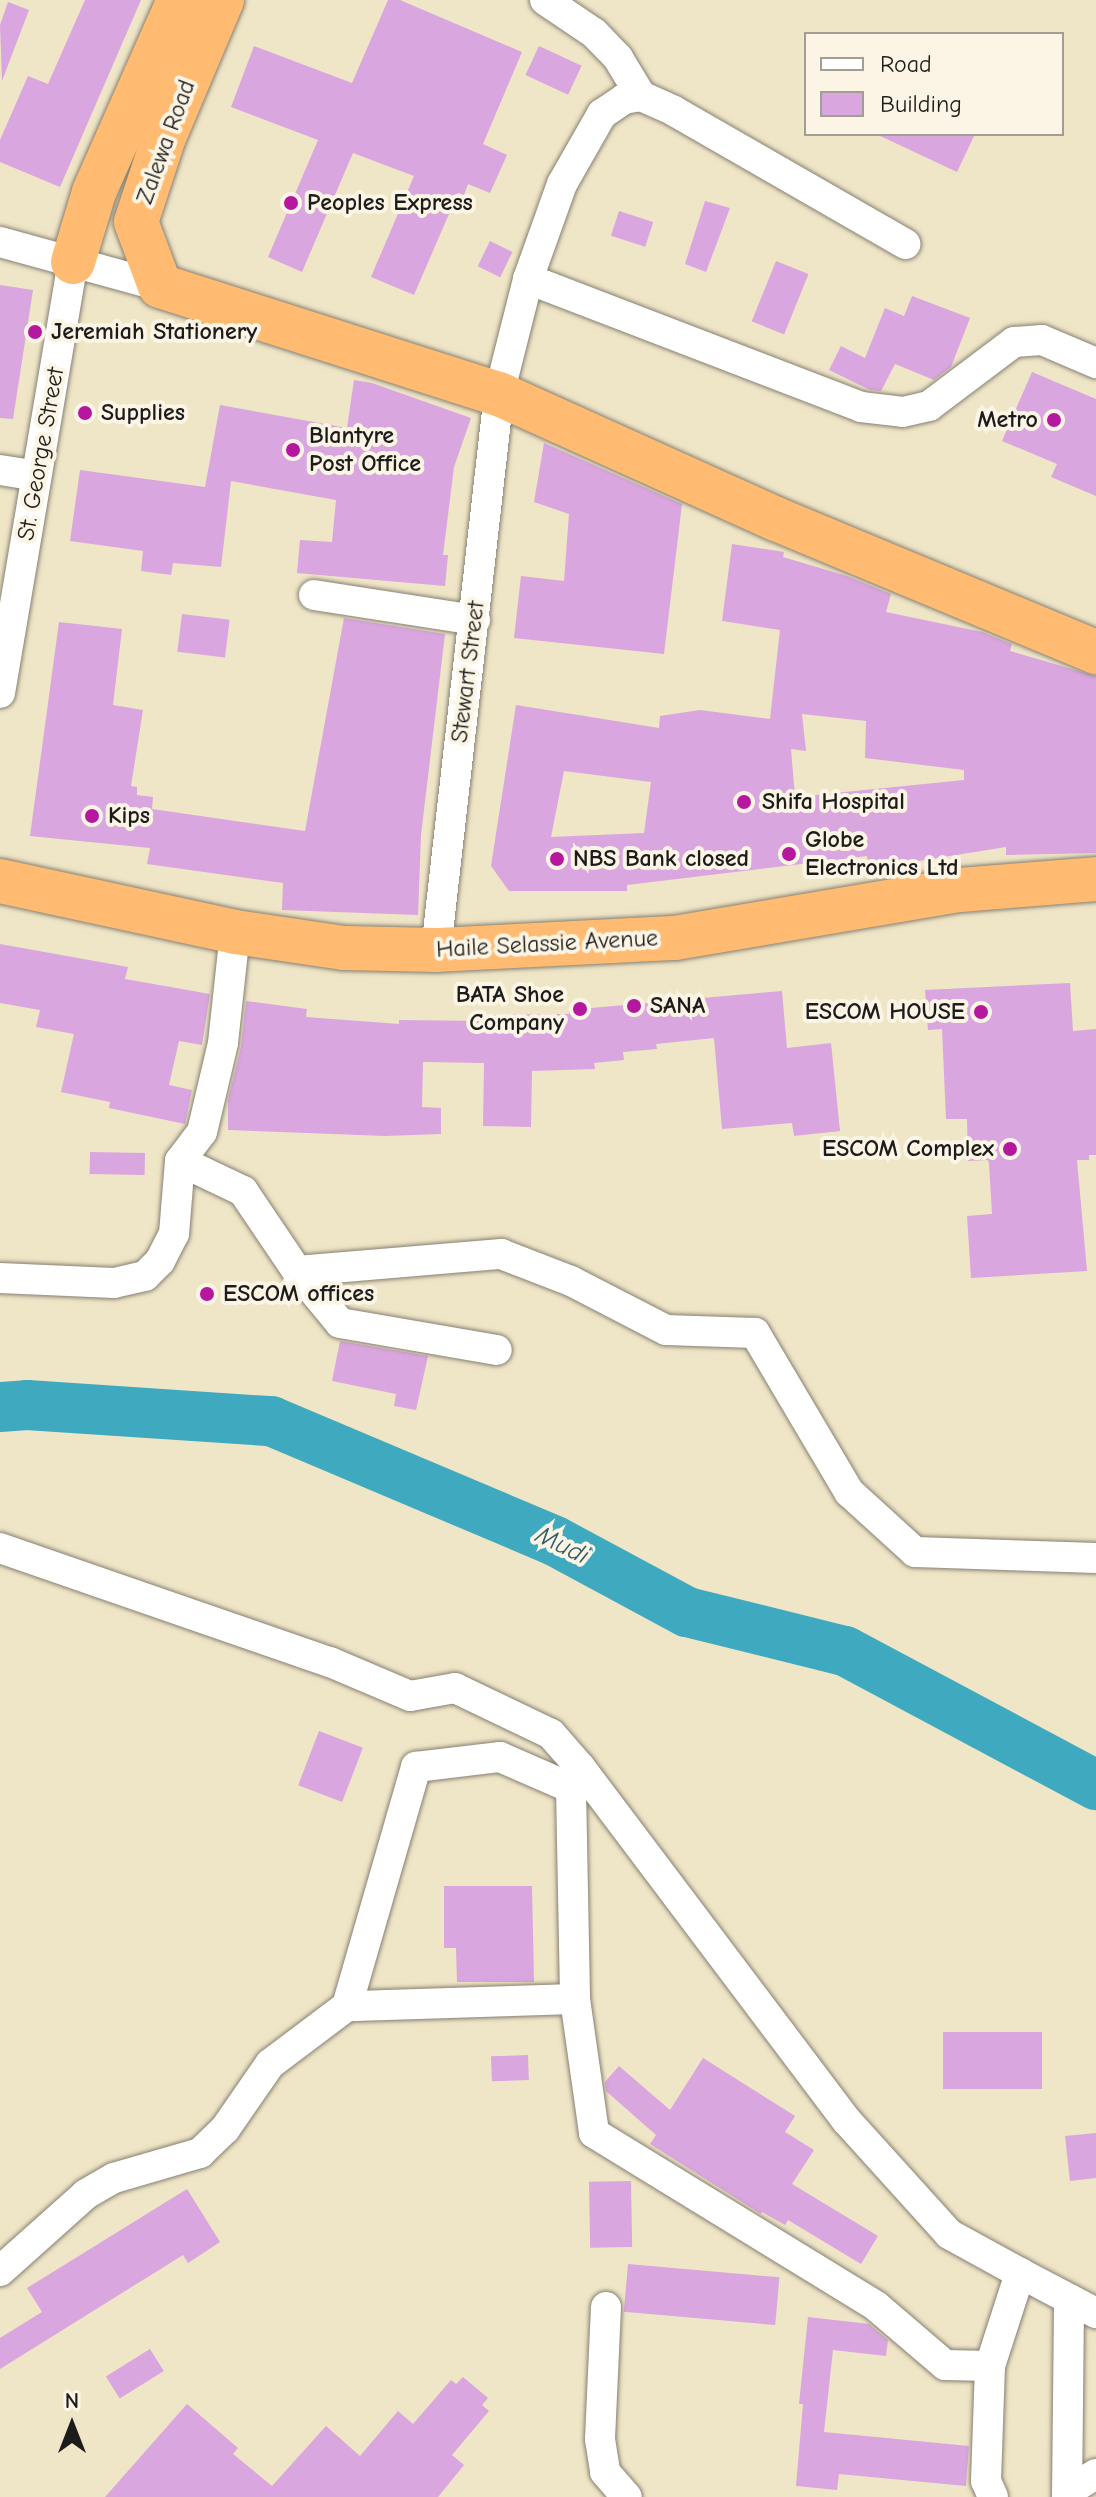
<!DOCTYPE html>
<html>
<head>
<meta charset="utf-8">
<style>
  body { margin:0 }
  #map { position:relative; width:1096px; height:2497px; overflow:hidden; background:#efe5c7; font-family:"Comic Neue",sans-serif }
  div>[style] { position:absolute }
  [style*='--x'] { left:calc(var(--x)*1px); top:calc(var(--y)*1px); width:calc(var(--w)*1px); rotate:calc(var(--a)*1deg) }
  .river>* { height:50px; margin:-25px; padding:0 25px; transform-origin:25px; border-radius:25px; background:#3faabf }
  .building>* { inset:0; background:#d9a6df; transform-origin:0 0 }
  .roads { filter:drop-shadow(0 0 2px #868072) drop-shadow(0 0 2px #868072) }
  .minor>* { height:30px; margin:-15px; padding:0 15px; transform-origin:15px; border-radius:15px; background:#fff }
  .highway>* { height:44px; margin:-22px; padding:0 22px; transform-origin:22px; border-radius:22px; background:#ffbb71 }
  .dots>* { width:22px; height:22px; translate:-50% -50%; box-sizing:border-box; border:4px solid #fcf5e5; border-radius:50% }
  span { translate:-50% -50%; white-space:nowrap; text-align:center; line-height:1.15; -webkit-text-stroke:8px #fcf5e5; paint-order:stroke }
  .street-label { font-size:24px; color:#1c1c1c }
  .poi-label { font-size:24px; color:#1c1c1c; font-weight:700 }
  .left { translate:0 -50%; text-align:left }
  .right { translate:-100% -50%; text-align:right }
  .water-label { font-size:26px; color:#2c5c65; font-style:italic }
  .legend { position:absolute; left:804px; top:32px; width:260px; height:104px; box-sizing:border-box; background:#fcf5e5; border:2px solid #a29e95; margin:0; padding:10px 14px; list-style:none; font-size:24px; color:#1c1c1c }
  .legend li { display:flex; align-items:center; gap:16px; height:40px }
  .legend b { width:40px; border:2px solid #a29e95 }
  .north { position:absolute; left:32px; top:2385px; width:80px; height:80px; -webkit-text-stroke:6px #fcf5e5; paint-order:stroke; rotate:0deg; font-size:22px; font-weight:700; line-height:32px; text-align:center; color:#1c1c1c }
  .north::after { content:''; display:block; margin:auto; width:28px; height:36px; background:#1c1c1c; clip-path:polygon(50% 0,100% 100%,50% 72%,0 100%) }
</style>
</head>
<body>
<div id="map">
  <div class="river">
    <div style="--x:0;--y:1407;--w:27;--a:-4"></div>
    <div style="--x:27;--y:1405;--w:245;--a:3.8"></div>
    <div style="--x:271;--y:1421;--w:308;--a:22.9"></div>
    <div style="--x:555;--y:1541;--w:150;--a:28.3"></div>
    <div style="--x:687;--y:1612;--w:163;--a:13.9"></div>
    <div style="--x:845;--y:1651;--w:285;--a:28.1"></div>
  </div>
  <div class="building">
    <div style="clip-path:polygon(85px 0,141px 0,60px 187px,0 162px,0 140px,28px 76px,48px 84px)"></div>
    <div style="clip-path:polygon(388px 0,400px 0,522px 52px,483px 144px,507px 155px,490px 193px,468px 184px,464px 195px,458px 193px,414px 295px,371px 277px,414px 176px,353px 153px,302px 272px,268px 257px,318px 140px,231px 107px,254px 46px,352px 83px)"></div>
    <div style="clip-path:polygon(8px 2px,29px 10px,2px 81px,0 25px)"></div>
    <div style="left:539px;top:46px;width:47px;height:32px;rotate:25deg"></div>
    <div style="clip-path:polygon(876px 134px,975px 134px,957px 172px)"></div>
    <div style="clip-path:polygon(705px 201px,730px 208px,706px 272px,685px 264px)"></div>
    <div style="left:619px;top:211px;width:36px;height:26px;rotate:18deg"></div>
    <div style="left:490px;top:241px;width:25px;height:28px;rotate:26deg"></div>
    <div style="left:776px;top:261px;width:35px;height:65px;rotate:22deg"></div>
    <div style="clip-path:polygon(0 285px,33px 290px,13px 419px,0 418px)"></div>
    <div style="clip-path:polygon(912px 296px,970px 318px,951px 367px,934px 380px,895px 364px,881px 391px,870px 390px,829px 370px,841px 346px,865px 358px,885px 308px,904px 316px)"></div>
    <div style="clip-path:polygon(1032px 372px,1096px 399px,1096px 496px,1051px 477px,1057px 464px,1002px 441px)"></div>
    <div style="clip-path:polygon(354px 380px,372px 383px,471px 418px,454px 467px,443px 555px,448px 555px,445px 586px,297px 573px,300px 540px,332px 542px,336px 500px,231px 481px,221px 567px,173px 563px,171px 575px,141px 571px,143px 551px,70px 541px,80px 470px,205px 487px,220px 405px,347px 428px)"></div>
    <div style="clip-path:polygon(544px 443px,682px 504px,664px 654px,514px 638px,521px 576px,564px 581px,569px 514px,534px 502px)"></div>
    <div style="clip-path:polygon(evenodd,732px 544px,784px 552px,783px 557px,847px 576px,891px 594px,886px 612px,982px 632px,1012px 644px,1010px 651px,1096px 676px,1096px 853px,1006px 855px,1006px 847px,869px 869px,867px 856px,627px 885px,627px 891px,509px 891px,491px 866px,516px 705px,659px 728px,660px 716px,700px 710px,770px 719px,780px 630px,722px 621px,732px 544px,802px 714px,866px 721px,865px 758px,964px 770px,964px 780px,795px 797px,791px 749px,806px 751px,802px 714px,732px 544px,564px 771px,651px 782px,644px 833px,551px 837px,564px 771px)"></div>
    <div style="left:182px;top:614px;width:48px;height:38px;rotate:7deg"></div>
    <div style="clip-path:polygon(344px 618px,445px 634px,421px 835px,418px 915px,282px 910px,283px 883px,147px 864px,150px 848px,30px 836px,59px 622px,122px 629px,113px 705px,143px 710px,131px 786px,137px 787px,137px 795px,153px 797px,152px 809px,305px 831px)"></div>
    <div style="clip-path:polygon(0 944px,128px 967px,125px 979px,210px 994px,202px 1045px,179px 1041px,169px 1085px,192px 1090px,185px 1124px,109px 1108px,110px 1102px,61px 1092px,74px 1034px,36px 1027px,40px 1010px,0 1003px)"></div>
    <div style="clip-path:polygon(1070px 983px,1073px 1031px,1096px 1029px,1096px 1155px,1089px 1155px,1089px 1160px,1077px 1160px,1087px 1271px,971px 1278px,967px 1216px,992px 1214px,989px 1164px,988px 1160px,968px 1161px,967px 1119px,946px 1119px,942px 1029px,928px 1030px,925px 990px)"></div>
    <div style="clip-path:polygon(782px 991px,787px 1048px,831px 1043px,840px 1131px,794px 1136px,792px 1123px,722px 1129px,714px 1038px,656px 1044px,657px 1049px,623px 1052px,624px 1060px,594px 1063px,595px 1069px,532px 1071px,531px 1127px,483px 1126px,484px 1063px,423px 1062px,422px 1107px,441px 1108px,441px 1134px,385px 1136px,228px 1130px,228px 1100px,241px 1047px,246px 1001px,307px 1009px,306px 1017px,399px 1024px,399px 1020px,484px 1021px,484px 1015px,569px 1014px,569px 1010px)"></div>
    <div style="left:90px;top:1152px;width:55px;height:22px;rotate:1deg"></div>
    <div style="clip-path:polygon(340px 1341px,428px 1356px,416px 1410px,394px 1406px,396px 1394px,332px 1381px)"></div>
    <div style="left:319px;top:1731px;width:47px;height:58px;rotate:21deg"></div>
    <div style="clip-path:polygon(444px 1886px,532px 1886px,534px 1982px,457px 1982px,456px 1948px,444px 1948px)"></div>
    <div style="left:943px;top:2032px;width:99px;height:57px"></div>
    <div style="left:528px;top:2055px;width:25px;height:37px;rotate:88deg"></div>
    <div style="clip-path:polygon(703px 2058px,795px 2116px,785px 2132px,814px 2150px,792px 2184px,878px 2236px,861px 2264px,788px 2220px,785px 2225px,762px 2212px,761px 2214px,650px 2144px,656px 2135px,606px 2091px,605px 2082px,619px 2066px,670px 2110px)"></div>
    <div style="clip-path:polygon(1096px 2133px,1096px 2178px,1070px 2181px,1065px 2136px)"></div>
    <div style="left:631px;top:2181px;width:66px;height:42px;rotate:89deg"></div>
    <div style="clip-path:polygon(187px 2189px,220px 2242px,188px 2263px,183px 2255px,0 2369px,0 2338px,42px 2312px,27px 2288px)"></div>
    <div style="left:628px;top:2264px;width:152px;height:48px;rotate:5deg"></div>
    <div style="clip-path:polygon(808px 2317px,869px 2324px,888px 2340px,886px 2356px,833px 2350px,824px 2432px,969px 2446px,966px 2486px,839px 2474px,837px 2490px,796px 2486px,803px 2404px,799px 2404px)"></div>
    <div style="left:150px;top:2349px;width:26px;height:52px;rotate:58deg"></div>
    <div style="clip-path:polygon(463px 2377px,488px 2398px,482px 2405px,489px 2411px,452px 2455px,464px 2465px,438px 2497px,105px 2497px,187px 2404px,238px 2448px,233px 2454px,272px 2486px,326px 2426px,360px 2456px,398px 2411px,413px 2424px,451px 2380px,456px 2384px)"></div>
  </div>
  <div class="roads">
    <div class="minor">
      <div style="--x:545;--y:0;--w:59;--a:34"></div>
      <div style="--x:594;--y:33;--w:35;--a:46"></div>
      <div style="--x:618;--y:58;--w:44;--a:58.8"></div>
      <div style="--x:0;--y:242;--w:166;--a:15.4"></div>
      <div style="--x:528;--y:279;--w:357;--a:21"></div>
      <div style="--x:861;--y:407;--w:42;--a:6.8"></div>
      <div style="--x:903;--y:412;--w:27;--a:-13"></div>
      <div style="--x:929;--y:406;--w:106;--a:-37"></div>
      <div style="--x:1014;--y:342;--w:28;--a:-4"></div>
      <div style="--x:1042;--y:340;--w:59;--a:23.1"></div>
      <div style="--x:0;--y:470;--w:36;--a:9"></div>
      <div style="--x:314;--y:595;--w:163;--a:8.8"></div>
      <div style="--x:0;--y:693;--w:437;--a:-80.4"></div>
      <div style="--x:436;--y:950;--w:560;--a:-83.54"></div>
      <div style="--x:499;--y:394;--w:119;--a:-75.8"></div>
      <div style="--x:528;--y:279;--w:101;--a:-70.3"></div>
      <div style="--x:562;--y:184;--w:81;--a:-60.3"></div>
      <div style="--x:602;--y:114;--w:27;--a:-34"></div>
      <div style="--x:624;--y:99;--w:17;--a:-10"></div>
      <div style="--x:641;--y:96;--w:36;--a:24"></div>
      <div style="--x:674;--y:111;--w:267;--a:29.9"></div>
      <div style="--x:180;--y:1161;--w:70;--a:25.5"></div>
      <div style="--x:243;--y:1191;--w:97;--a:56"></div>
      <div style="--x:297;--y:1271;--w:67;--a:50.4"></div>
      <div style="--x:340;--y:1323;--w:159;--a:9.8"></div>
      <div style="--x:297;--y:1271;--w:205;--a:-4.8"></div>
      <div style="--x:501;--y:1254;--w:75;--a:21.1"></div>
      <div style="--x:571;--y:1281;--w:107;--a:27.3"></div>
      <div style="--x:666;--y:1330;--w:89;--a:1.9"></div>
      <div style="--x:755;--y:1333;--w:185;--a:59.4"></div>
      <div style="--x:849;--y:1492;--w:89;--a:42.3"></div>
      <div style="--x:915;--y:1552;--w:181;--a:1.9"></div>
      <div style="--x:0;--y:1278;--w:114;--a:2.5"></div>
      <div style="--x:114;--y:1283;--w:32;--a:-13"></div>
      <div style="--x:145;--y:1276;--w:21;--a:-45"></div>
      <div style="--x:160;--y:1261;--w:30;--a:-63"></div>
      <div style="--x:174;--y:1234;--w:73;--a:-85.3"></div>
      <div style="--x:180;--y:1161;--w:36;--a:-53"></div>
      <div style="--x:202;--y:1132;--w:91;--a:-76.7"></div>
      <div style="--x:223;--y:1043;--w:112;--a:-83.8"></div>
      <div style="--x:0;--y:1548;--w:349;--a:19.1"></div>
      <div style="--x:330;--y:1662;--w:87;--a:23"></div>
      <div style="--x:410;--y:1696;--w:46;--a:-10.1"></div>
      <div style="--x:455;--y:1688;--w:106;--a:25.6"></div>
      <div style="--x:551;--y:1734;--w:44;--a:48.7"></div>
      <div style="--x:580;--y:1767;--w:443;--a:53"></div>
      <div style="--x:847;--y:2121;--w:152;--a:47.9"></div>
      <div style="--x:949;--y:2234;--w:81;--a:28.8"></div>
      <div style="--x:575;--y:1999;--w:135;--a:81.9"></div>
      <div style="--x:594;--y:2133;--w:331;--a:31.5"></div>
      <div style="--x:876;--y:2306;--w:91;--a:40.5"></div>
      <div style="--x:945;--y:2365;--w:45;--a:1.3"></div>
      <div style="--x:990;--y:2366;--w:98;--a:-72.1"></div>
      <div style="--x:1020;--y:2273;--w:86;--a:27.8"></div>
      <div style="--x:0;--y:2271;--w:115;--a:-41.8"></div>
      <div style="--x:86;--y:2194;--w:32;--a:-30"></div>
      <div style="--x:114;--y:2178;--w:90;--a:-16.2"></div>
      <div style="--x:200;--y:2153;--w:35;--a:-44"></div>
      <div style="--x:225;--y:2129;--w:79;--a:-55.3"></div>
      <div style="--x:270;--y:2064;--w:96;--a:-37"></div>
      <div style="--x:347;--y:2006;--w:249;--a:-73.9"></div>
      <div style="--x:416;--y:1767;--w:85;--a:-6.8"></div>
      <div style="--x:500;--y:1757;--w:77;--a:23.6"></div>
      <div style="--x:571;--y:1788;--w:211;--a:88.9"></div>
      <div style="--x:575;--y:1999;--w:228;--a:178.2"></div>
      <div style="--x:606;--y:2307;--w:132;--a:92.6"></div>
      <div style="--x:600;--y:2439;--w:33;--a:81"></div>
      <div style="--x:605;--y:2472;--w:33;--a:49"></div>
      <div style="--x:990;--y:2366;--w:115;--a:92"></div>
      <div style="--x:986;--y:2481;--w:17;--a:66"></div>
      <div style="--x:1067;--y:2492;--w:34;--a:-32"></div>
      <div style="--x:1067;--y:2497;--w:198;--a:-89.4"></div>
    </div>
    <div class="highway">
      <div style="--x:222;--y:0;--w:152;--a:112.9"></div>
      <div style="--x:163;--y:140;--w:86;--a:108.2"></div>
      <div style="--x:136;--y:222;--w:68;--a:69.4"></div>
      <div style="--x:160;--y:286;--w:356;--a:17.7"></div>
      <div style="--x:499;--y:394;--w:304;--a:24.3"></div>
      <div style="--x:776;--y:519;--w:347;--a:22.6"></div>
      <div style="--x:73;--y:262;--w:73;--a:-73.3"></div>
      <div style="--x:94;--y:192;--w:210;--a:-66.1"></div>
      <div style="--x:0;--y:881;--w:240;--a:12.2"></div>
      <div style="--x:235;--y:932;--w:110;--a:8.4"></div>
      <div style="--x:344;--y:948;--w:92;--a:1.2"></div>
      <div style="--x:436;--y:950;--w:239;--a:-2.9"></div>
      <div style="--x:675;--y:938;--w:289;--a:-9.6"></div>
      <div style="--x:960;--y:890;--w:136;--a:-4.6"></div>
    </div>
  </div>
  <div class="dots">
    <div style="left:291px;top:203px;background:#b5179e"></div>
    <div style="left:35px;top:332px;background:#b5179e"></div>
    <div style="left:85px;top:413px;background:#b5179e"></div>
    <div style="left:1054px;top:420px;background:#b5179e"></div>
    <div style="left:293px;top:450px;background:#b5179e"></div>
    <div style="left:744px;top:802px;background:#b5179e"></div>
    <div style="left:92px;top:816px;background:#b5179e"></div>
    <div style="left:789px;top:854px;background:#b5179e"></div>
    <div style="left:557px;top:859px;background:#b5179e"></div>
    <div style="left:634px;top:1006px;background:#b5179e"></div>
    <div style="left:580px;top:1009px;background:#b5179e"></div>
    <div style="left:981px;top:1012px;background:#b5179e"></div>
    <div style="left:1010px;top:1149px;background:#b5179e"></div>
    <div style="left:207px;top:1294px;background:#b5179e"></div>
  </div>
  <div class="street-label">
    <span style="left:166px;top:142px;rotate:-70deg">Zalewa Road</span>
    <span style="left:41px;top:454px;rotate:-80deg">St. George Street</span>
    <span style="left:468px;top:672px;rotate:-83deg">Stewart Street</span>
    <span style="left:547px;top:944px;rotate:-3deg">Haile Selassie Avenue</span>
  </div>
  <div class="poi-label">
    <span class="left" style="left:307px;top:203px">Peoples Express</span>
    <span class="left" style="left:51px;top:332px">Jeremiah Stationery</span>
    <span class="left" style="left:101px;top:413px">Supplies</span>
    <span class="right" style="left:1038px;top:420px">Metro</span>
    <span class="left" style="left:309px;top:450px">Blantyre<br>Post Office</span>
    <span class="left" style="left:762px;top:802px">Shifa Hospital</span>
    <span class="left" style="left:108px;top:816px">Kips</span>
    <span class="left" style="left:805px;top:854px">Globe<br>Electronics Ltd</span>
    <span class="left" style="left:573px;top:859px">NBS Bank closed</span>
    <span class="right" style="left:564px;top:1009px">BATA Shoe<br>Company</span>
    <span class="left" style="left:650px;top:1006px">SANA</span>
    <span class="right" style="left:965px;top:1012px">ESCOM HOUSE</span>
    <span class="right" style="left:994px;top:1149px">ESCOM Complex</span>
    <span class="left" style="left:223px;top:1294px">ESCOM offices</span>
  </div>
  <div class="water-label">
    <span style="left:562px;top:1546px;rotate:26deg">Mudi</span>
  </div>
  <ul class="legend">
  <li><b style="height:10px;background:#fff"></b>Road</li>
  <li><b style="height:22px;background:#d9a6df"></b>Building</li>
  </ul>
  <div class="north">N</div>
</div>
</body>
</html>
